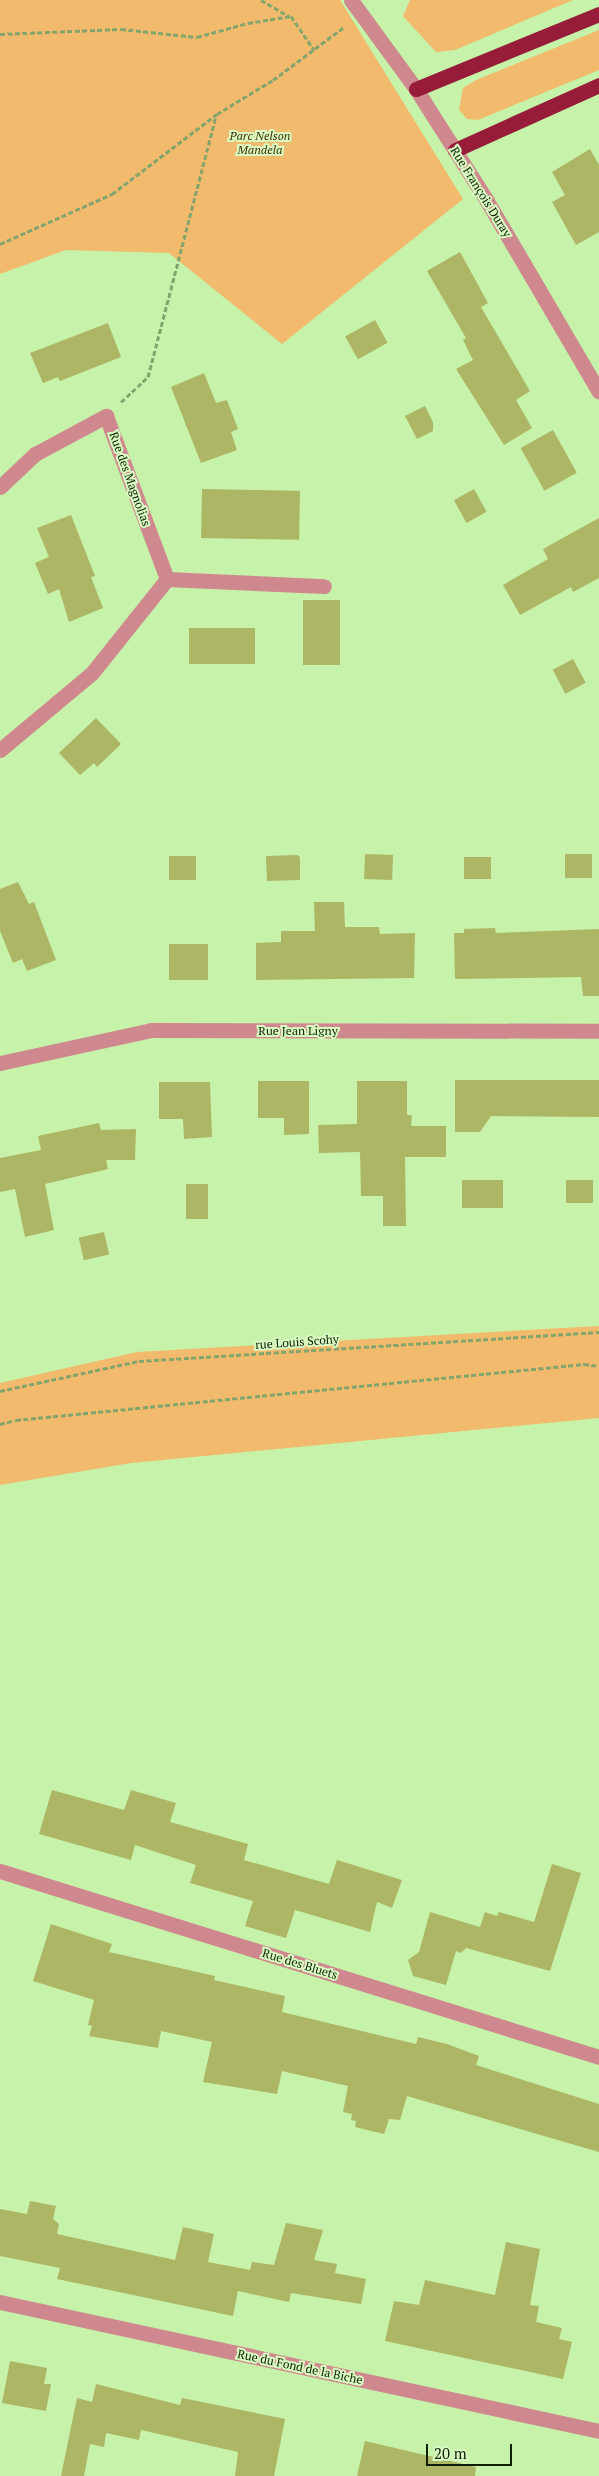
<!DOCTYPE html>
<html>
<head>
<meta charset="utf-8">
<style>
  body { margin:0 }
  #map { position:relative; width:599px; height:2476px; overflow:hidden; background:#c6f2a9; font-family:"PT Serif",serif }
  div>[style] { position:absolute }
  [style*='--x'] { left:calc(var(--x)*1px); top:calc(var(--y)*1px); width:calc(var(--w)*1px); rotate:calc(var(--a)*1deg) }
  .green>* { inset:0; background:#f2ba6c }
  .building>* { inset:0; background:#adb664; transform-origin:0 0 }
  .path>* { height:3px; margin-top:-1.5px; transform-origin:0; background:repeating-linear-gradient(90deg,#83a56d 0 5px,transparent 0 7.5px) }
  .street>* { height:15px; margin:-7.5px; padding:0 7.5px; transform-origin:7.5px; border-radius:7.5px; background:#d0888f }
  .highway>* { height:15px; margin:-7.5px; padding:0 7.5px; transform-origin:7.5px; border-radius:7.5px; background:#961c39 }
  span { translate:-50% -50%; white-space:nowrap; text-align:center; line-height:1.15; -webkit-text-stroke:4px #d8fcc2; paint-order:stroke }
  .park-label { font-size:12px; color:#442a00; font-style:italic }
  .street-label { font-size:12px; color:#0f1f04 }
  .scale { position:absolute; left:426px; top:2444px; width:86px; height:22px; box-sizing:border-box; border:2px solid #0f1f04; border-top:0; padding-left:6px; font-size:15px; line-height:18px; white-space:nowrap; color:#0f1f04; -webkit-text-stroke:4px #d8fcc2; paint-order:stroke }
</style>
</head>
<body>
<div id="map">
  <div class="green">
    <div style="clip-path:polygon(0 0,340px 0,463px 199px,282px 344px,169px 253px,66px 250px,0 274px)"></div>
    <div style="clip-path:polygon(410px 0,573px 0,455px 50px,436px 52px,403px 16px)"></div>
    <div style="clip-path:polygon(599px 30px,599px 70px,478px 120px,467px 119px,459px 110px,463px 88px,476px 80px)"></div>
    <div style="clip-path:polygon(599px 1326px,599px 1418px,131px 1463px,0 1485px,0 1383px,137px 1352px)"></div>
  </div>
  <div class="building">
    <div style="clip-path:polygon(590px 149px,599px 165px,599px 232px,576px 245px,552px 202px,565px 195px,552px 172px)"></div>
    <div style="clip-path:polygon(460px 252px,488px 303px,481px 307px,530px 391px,516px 400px,532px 428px,504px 445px,456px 369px,473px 360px,463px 340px,466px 338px,427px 271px)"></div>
    <div style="left:375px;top:320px;width:26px;height:34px;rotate:61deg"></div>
    <div style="clip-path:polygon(108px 323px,121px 357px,60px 381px,58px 377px,43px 383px,30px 353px)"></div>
    <div style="clip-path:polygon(204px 373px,216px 403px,227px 400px,238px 429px,231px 432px,237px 450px,201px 463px,171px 387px)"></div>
    <div style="clip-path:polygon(425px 406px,433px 422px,433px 431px,417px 439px,405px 416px)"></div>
    <div style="left:553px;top:430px;width:49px;height:37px;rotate:61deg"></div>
    <div style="left:202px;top:489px;width:98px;height:49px;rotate:1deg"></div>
    <div style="left:474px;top:489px;width:26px;height:23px;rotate:61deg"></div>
    <div style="clip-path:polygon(71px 515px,95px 576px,91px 577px,103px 608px,69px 622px,59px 589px,48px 594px,35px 563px,49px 557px,37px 528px)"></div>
    <div style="clip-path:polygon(599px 518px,599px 578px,573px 592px,571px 587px,520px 615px,503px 585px,548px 559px,543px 549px)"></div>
    <div style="left:340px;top:600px;width:65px;height:37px;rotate:90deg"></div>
    <div style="left:189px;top:628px;width:66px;height:36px"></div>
    <div style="left:573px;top:659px;width:27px;height:23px;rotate:62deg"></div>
    <div style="clip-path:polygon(96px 718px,121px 744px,97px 767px,94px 763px,80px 775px,59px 753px)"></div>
    <div style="left:365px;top:854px;width:28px;height:25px;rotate:2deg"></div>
    <div style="left:565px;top:854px;width:27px;height:24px"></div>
    <div style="clip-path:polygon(297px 855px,300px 857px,300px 880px,267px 881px,266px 856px)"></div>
    <div style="left:196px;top:856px;width:24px;height:27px;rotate:90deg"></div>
    <div style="left:464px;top:857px;width:27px;height:22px"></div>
    <div style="clip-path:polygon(18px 882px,29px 904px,34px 902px,56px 960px,27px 971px,22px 959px,13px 963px,0 931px,0 889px)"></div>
    <div style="clip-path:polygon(314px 902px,344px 902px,345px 927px,379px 927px,380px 934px,415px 933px,414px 978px,256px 980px,256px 943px,281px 942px,281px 931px,315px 931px)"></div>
    <div style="clip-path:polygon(495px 928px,496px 933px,599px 929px,599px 996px,583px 996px,581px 977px,455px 979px,454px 933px,464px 933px,464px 929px)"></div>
    <div style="left:169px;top:944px;width:39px;height:36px"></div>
    <div style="clip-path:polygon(455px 1080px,599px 1080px,599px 1117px,491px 1116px,480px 1132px,455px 1132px)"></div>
    <div style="clip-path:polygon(258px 1081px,309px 1081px,309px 1134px,284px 1135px,284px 1118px,258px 1118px)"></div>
    <div style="clip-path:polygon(357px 1081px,407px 1081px,407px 1115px,412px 1115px,411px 1126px,446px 1126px,446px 1157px,405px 1157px,406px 1226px,383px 1226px,383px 1196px,361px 1196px,360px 1152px,319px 1153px,318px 1125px,357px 1124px)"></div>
    <div style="clip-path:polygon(159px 1082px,210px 1082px,212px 1137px,184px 1139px,183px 1119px,159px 1119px)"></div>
    <div style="clip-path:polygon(99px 1123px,101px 1130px,136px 1129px,135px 1160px,106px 1160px,108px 1169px,45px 1184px,54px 1230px,25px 1237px,15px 1189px,0 1192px,0 1158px,41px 1150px,38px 1136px)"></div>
    <div style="left:462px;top:1180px;width:41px;height:28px"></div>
    <div style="left:566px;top:1180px;width:27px;height:23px"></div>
    <div style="left:186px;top:1184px;width:22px;height:35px"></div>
    <div style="left:104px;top:1232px;width:23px;height:26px;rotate:77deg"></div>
    <div style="clip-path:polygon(52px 1790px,124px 1810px,131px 1790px,176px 1803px,170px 1822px,248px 1844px,244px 1860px,329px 1884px,337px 1860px,402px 1880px,392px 1908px,377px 1902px,370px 1932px,295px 1910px,286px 1938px,245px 1926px,253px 1901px,190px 1883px,196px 1865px,135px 1845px,131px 1860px,39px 1834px)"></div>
    <div style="clip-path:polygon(552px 1864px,581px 1873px,550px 1971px,466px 1948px,461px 1953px,456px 1951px,446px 1985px,413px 1976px,408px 1960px,419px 1952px,430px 1912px,480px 1927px,485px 1912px,497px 1916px,499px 1912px,534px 1922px)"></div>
    <div style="clip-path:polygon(51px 1924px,112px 1944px,109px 1952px,215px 1976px,214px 1980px,285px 1996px,282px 2012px,416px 2044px,418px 2037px,447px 2044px,479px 2056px,476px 2065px,599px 2104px,599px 2152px,407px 2096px,400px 2120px,389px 2119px,384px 2134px,355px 2127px,356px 2121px,351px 2120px,352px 2114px,343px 2112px,348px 2086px,282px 2071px,277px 2094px,203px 2082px,212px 2042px,161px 2031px,158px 2048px,89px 2036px,92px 2026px,88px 2025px,94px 2000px,33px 1981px)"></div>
    <div style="clip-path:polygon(30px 2201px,56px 2206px,53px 2219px,59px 2224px,57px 2234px,175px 2260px,183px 2227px,214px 2234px,208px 2262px,250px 2270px,252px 2262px,274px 2265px,286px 2223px,323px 2230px,314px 2260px,337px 2264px,335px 2273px,366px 2279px,361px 2304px,291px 2293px,289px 2302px,238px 2291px,233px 2316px,57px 2279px,60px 2268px,0 2256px,0 2209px,27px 2214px)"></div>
    <div style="clip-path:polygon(506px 2242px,540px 2249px,530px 2305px,539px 2306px,536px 2322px,562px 2328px,559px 2339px,572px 2342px,563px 2379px,385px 2341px,394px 2301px,419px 2305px,425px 2280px,495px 2295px)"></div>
    <div style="clip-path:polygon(10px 2361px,47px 2368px,44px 2384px,51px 2384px,46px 2411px,2px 2403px)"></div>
    <div style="clip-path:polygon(96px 2384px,180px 2405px,182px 2398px,285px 2419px,274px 2476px,235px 2476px,238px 2452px,141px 2430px,139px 2440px,106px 2433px,104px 2447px,90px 2444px,84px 2476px,61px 2476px,77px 2398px,92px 2402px)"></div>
    <div style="clip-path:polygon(365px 2441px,476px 2467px,475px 2476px,357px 2476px)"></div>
  </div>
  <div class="path">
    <div style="--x:261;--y:0;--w:32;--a:30"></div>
    <div style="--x:0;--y:34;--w:121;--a:-2.4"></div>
    <div style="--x:121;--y:29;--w:76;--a:6"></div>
    <div style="--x:197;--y:37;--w:53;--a:-15.4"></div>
    <div style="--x:248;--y:23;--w:44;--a:-9.2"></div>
    <div style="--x:291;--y:16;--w:41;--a:55.9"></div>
    <div style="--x:0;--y:244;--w:123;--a:-24.1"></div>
    <div style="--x:112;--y:194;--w:132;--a:-37.3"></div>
    <div style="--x:217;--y:114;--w:66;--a:-31.3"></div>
    <div style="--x:273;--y:80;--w:89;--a:-36.7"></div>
    <div style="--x:121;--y:402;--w:37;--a:-43"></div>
    <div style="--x:148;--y:377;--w:270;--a:-75.4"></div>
    <div style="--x:0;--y:1391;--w:142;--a:-12.2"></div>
    <div style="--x:139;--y:1361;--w:461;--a:-3.6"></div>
    <div style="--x:0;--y:1424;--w:16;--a:-14"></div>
    <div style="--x:16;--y:1420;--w:571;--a:-5.63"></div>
    <div style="--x:584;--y:1364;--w:15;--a:8"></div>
  </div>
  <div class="street">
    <div style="--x:351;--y:0;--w:110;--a:53.9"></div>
    <div style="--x:416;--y:89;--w:133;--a:57.6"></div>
    <div style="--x:487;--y:201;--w:221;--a:59.6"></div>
    <div style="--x:0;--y:487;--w:48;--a:-43.3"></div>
    <div style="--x:35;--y:454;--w:81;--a:-28.2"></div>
    <div style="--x:106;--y:416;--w:174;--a:69.5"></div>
    <div style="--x:167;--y:579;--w:120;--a:128.6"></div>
    <div style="--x:92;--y:673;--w:120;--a:140.1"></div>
    <div style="--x:167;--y:579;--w:157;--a:2.6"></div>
    <div style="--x:0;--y:1063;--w:155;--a:-12.3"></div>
    <div style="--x:151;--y:1030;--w:448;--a:0.1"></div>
    <div style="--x:0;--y:1871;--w:627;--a:17.25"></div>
    <div style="--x:0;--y:2302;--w:613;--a:12.15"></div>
  </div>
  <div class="highway">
    <div style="--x:416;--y:89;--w:198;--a:-22.3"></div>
    <div style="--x:455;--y:150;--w:158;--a:-24.3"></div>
  </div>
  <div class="park-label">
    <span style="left:260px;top:143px">Parc Nelson<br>Mandela</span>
  </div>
  <div class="street-label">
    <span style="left:481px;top:192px;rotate:58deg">Rue François Duray</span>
    <span style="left:130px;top:479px;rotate:70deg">Rue des Magnolias</span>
    <span style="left:298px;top:1031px">Rue Jean Ligny</span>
    <span style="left:297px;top:1342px;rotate:-4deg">rue Louis Scohy</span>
    <span style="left:300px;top:1964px;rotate:17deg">Rue des Bluets</span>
    <span style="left:300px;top:2367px;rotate:12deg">Rue du Fond de la Biche</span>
  </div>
  <div class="scale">20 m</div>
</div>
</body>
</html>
